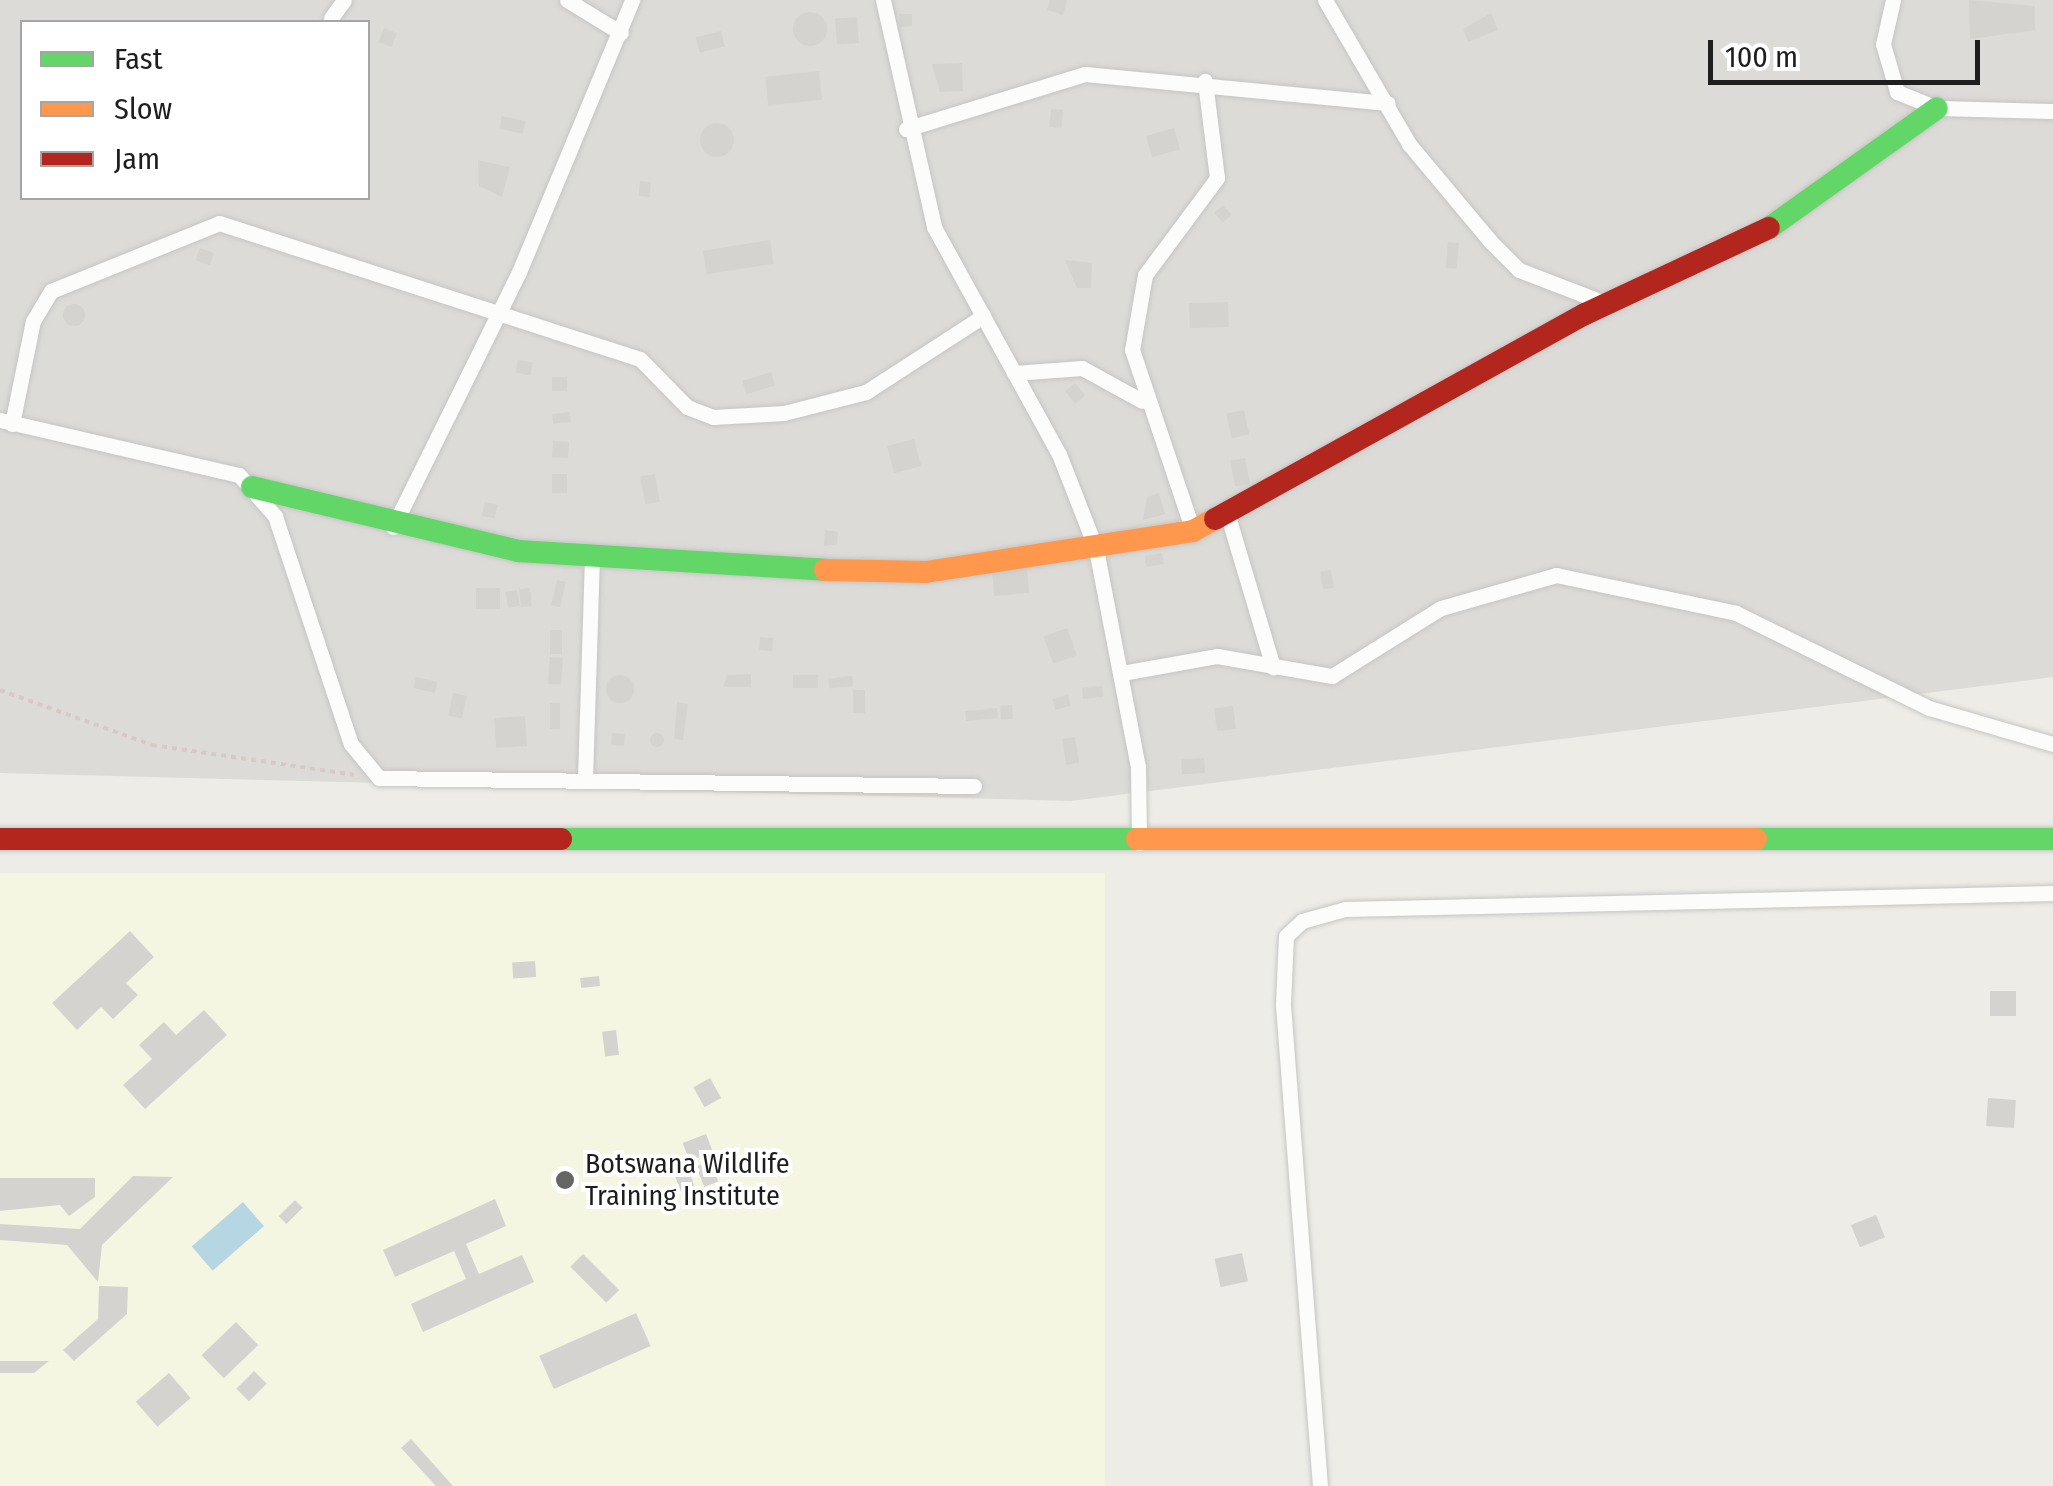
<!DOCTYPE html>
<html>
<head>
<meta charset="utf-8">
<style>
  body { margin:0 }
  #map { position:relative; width:2053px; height:1486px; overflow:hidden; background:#edece7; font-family:"Fira Sans Condensed",sans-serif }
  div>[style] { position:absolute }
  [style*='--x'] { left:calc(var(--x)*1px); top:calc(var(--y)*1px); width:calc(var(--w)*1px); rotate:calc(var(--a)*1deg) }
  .residential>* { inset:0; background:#dcdbd8 }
  .education>* { inset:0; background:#f5f6e2; transform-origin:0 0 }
  .water>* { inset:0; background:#b7d6e3; transform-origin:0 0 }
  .building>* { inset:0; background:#d5d3cf; transform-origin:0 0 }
  .round { border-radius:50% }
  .path>* { height:4px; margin-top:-2px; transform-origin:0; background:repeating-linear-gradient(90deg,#d7cac6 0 5px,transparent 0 10px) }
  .roads { filter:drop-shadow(0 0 2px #c5c5c3) drop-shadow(0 0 2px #c5c5c3) }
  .street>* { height:15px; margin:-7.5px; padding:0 7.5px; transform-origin:7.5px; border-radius:7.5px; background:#fcfcfb }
  .fast>* { height:22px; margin:-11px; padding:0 11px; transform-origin:11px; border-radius:11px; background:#63d668 }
  .slow>* { height:22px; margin:-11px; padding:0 11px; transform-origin:11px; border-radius:11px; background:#ff974d }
  .jam>* { height:22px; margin:-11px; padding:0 11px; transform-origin:11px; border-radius:11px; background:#b3261e }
  .dots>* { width:28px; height:28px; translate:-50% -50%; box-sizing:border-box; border:5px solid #fff; border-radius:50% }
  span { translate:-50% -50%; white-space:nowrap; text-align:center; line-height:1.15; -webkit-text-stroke:8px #fff; paint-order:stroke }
  .poi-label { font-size:28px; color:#1e1e1e }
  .left { translate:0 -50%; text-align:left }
  .legend { position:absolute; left:20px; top:20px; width:350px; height:180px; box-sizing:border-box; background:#fff; border:2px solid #a5a5a5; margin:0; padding:12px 18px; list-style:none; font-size:30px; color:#1e1e1e }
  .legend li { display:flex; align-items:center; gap:20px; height:50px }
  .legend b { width:50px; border:2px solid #a5a5a5 }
  .scale { position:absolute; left:1708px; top:40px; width:272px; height:45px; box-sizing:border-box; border:5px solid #1e1e1e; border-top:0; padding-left:12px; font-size:30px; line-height:35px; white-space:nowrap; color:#1e1e1e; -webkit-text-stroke:8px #fff; paint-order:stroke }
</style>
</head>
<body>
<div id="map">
  <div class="residential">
    <div style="clip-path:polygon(evenodd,0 0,2053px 0,2053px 677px,1071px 801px,0 773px,0 0,22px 22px,368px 22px,368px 198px,22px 198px,22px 22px)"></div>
  </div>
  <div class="education">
    <div style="left:0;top:873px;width:1105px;height:613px"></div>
  </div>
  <div class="water">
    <div style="left:243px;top:1202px;width:32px;height:68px;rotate:49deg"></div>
  </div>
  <div class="building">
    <div style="clip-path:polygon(1050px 0,1067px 0,1063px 15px,1047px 10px)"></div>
    <div style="clip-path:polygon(1969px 0,2035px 6px,2035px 30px,1970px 39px)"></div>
    <div class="round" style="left:793px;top:12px;width:34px;height:34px"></div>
    <div style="clip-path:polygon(1491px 13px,1498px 30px,1468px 42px,1463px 29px)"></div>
    <div style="clip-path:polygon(899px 14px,912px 14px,912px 26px,900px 27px)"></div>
    <div style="left:857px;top:17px;width:26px;height:22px;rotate:86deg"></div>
    <div style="left:384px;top:28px;width:14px;height:15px;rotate:21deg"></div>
    <div style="left:721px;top:31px;width:16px;height:26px;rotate:76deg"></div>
    <div style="clip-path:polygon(962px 63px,963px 91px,940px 92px,932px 64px)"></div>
    <div style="left:819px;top:71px;width:29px;height:54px;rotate:84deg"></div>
    <div style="left:1051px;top:109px;width:12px;height:18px;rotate:5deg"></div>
    <div style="left:502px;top:116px;width:24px;height:13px;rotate:12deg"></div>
    <div class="round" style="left:700px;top:123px;width:34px;height:34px"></div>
    <div style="left:1174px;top:128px;width:22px;height:29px;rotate:74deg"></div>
    <div style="clip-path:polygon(478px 160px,510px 167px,502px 197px,479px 186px)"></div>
    <div style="left:640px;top:181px;width:11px;height:15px;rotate:5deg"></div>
    <div style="left:1223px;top:205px;width:13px;height:12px;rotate:48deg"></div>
    <div style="left:770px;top:240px;width:24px;height:68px;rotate:81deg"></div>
    <div style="left:1448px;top:242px;width:11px;height:26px;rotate:5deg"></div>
    <div style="left:200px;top:248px;width:15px;height:13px;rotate:20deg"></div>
    <div style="clip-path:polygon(1065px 260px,1092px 263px,1091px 288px,1077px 288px)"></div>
    <div style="left:1228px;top:302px;width:25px;height:39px;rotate:88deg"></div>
    <div class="round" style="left:63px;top:304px;width:22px;height:22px"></div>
    <div style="left:518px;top:360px;width:15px;height:13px;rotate:11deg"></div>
    <div style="left:771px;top:372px;width:14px;height:30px;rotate:73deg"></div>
    <div style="left:552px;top:377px;width:15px;height:14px"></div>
    <div style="left:1075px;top:383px;width:16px;height:13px;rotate:50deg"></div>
    <div style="left:1244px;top:410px;width:25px;height:18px;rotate:78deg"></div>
    <div style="left:570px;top:412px;width:10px;height:18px;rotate:84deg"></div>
    <div style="left:914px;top:439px;width:28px;height:28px;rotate:75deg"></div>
    <div style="left:553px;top:441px;width:16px;height:16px;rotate:4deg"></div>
    <div style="left:1245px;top:458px;width:26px;height:15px;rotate:79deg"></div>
    <div style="left:552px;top:474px;width:15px;height:19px"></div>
    <div style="left:655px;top:474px;width:28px;height:15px;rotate:80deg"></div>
    <div style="clip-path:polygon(1159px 493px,1165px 514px,1143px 520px,1147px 497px)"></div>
    <div style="left:485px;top:502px;width:13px;height:14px;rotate:13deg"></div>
    <div style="clip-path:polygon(825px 530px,838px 532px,837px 544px,824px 546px)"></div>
    <div style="left:1162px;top:553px;width:11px;height:18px;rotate:80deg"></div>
    <div style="left:1027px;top:568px;width:25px;height:35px;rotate:85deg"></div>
    <div style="left:1331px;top:570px;width:18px;height:11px;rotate:81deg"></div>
    <div style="left:557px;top:580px;width:9px;height:26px;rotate:13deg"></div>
    <div style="left:476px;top:588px;width:24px;height:21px"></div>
    <div style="left:530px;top:588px;width:18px;height:11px;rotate:84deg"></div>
    <div style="left:517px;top:590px;width:16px;height:12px;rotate:79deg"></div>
    <div style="left:1067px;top:628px;width:29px;height:25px;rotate:70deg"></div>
    <div style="left:550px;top:630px;width:12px;height:24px"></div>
    <div style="left:760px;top:637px;width:13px;height:13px;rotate:4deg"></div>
    <div style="left:550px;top:657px;width:13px;height:27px;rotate:4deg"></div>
    <div style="clip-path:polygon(751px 674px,751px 687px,723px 687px,727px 675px)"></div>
    <div class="round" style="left:606px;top:675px;width:28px;height:28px"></div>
    <div style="left:793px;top:675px;width:25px;height:13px"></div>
    <div style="left:852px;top:676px;width:10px;height:24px;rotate:84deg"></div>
    <div style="left:416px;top:677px;width:22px;height:11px;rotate:13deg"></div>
    <div style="left:1102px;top:686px;width:11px;height:20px;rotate:85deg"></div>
    <div style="left:853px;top:690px;width:12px;height:23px"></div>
    <div style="left:453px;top:693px;width:14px;height:23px;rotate:12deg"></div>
    <div style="left:1068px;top:695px;width:11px;height:16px;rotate:75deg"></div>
    <div style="clip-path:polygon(677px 702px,688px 704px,683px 740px,674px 739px)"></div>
    <div style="left:550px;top:703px;width:10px;height:26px"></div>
    <div style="left:1012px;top:705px;width:14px;height:12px;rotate:86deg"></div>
    <div style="left:1233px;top:706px;width:23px;height:19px;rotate:83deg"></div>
    <div style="left:997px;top:708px;width:10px;height:32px;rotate:84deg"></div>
    <div style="left:525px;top:716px;width:30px;height:31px;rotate:86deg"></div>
    <div class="round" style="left:650px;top:733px;width:14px;height:14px"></div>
    <div style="left:612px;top:733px;width:13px;height:12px;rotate:4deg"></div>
    <div style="left:1075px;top:737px;width:26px;height:13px;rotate:81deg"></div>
    <div style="left:1204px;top:758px;width:15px;height:23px;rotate:86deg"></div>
    <div style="clip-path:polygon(130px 931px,154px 957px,126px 983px,138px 995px,113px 1019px,101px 1007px,77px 1030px,52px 1003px)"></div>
    <div style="left:535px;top:961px;width:16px;height:23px;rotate:86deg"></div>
    <div style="left:599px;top:976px;width:10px;height:19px;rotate:84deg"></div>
    <div style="left:1990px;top:991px;width:26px;height:25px"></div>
    <div style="clip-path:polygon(204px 1010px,227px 1035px,145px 1109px,123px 1085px,152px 1059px,139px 1045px,164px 1022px,176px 1035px)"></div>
    <div style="left:616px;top:1030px;width:25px;height:14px;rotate:83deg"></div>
    <div style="left:710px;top:1078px;width:23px;height:19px;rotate:61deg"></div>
    <div style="left:1988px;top:1098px;width:28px;height:28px;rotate:4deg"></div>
    <div style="left:706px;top:1134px;width:19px;height:25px;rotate:69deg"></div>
    <div style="left:710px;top:1161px;width:22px;height:15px;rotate:68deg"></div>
    <div style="left:689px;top:1170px;width:20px;height:15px;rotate:72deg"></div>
    <div style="clip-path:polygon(133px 1176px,173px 1177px,102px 1245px,98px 1282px,67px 1245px,0 1240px,0 1224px,80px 1229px)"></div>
    <div style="clip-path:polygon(0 1178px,95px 1178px,95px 1197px,69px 1216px,60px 1205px,0 1211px)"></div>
    <div style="clip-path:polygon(495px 1199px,506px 1226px,466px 1244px,479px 1274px,522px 1255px,534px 1282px,423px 1332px,411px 1304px,466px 1279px,454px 1251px,395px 1277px,383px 1250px)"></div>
    <div style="left:295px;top:1200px;width:11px;height:23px;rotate:45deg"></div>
    <div style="left:1876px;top:1215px;width:24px;height:27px;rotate:68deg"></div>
    <div style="left:1242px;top:1253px;width:29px;height:28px;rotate:78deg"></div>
    <div style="left:583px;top:1254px;width:51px;height:18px;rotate:45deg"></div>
    <div style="clip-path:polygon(99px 1286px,128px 1287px,127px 1314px,74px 1361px,63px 1350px,98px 1319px)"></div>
    <div style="left:636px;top:1313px;width:36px;height:106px;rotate:66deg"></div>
    <div style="left:236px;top:1322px;width:32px;height:48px;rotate:46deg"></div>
    <div style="clip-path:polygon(0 1361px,49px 1361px,34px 1373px,0 1373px)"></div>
    <div style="left:254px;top:1371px;width:18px;height:25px;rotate:45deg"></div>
    <div style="left:169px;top:1373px;width:33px;height:44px;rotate:49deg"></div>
    <div style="clip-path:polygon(411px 1439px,453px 1486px,436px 1486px,401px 1448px)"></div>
  </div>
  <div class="path">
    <div style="--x:0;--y:690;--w:162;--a:19.9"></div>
    <div style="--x:152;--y:745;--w:204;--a:8.4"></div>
  </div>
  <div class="roads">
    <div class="street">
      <div style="--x:567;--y:0;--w:63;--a:31.4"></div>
      <div style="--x:883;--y:0;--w:233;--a:77.3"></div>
      <div style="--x:934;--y:227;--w:259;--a:61.2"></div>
      <div style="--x:1059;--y:454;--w:102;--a:68.7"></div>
      <div style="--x:1096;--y:549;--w:222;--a:79.1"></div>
      <div style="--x:1138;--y:767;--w:76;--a:89.2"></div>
      <div style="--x:1325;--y:0;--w:167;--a:59.7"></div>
      <div style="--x:1409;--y:144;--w:126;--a:50.1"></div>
      <div style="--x:1490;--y:241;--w:41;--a:45"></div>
      <div style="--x:1519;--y:270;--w:94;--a:21.1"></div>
      <div style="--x:1893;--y:0;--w:45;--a:102.8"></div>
      <div style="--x:1883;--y:44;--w:50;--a:73.7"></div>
      <div style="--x:1897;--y:92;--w:43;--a:21.8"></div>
      <div style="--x:1937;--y:108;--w:116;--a:1.5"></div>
      <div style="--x:331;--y:18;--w:22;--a:-54"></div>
      <div style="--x:906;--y:129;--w:187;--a:-17.1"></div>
      <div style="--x:1085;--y:74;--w:304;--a:5.5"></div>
      <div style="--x:1014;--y:373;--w:68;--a:-4.2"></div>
      <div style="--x:1082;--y:368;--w:68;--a:28.8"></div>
      <div style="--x:0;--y:420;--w:245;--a:13"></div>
      <div style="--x:239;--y:475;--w:55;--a:48.7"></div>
      <div style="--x:275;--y:516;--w:240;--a:71.6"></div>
      <div style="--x:351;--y:744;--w:44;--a:50.5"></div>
      <div style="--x:379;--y:778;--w:595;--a:0.77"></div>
      <div style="--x:12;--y:424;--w:105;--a:-78.5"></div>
      <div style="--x:33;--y:321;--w:35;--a:-59"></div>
      <div style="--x:51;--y:291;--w:181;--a:-22"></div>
      <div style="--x:219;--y:223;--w:442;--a:17.9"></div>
      <div style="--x:640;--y:359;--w:67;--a:45.6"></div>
      <div style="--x:687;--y:407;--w:28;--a:21"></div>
      <div style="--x:713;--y:417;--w:71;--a:-3.2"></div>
      <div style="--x:784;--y:413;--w:85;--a:-14.4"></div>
      <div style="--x:866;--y:392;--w:140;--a:-33"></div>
      <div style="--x:1228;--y:516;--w:158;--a:73.4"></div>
      <div style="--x:393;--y:527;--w:284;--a:-63.7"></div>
      <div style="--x:519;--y:272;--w:295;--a:-67.4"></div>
      <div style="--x:1193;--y:531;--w:191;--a:-108.6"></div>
      <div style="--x:1132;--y:350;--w:76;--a:-80.2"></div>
      <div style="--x:1145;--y:275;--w:121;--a:-53.4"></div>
      <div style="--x:1217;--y:178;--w:98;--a:-97.1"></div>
      <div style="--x:1122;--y:673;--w:97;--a:-10.1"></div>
      <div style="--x:1217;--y:656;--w:117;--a:9.9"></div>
      <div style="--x:1332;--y:676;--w:128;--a:-32"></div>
      <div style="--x:1441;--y:608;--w:120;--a:-16"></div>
      <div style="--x:1556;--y:575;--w:184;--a:11.9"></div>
      <div style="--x:1736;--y:613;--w:215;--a:26.2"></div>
      <div style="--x:1929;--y:708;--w:129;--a:16.2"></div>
      <div style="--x:585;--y:779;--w:224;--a:-88.2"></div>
      <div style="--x:1320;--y:1486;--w:483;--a:-94.4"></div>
      <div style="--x:1283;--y:1004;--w:68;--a:-87.5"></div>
      <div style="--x:1286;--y:936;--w:22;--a:-43"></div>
      <div style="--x:1302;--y:921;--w:45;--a:-15.6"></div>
      <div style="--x:1345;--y:909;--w:708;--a:-1.29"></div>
    </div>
    <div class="fast">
      <div style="--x:1769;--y:228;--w:206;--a:-35.5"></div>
      <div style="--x:252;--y:487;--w:274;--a:13.5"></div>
      <div style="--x:518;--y:551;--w:308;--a:3.5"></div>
      <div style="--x:561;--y:839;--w:576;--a:0"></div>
      <div style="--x:1756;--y:839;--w:297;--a:0"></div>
    </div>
    <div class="slow">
      <div style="--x:825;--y:570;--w:101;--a:1.1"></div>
      <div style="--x:926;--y:572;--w:270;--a:-8.7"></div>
      <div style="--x:1193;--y:531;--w:25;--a:-29"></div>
      <div style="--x:1137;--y:839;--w:619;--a:0"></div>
    </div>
    <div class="jam">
      <div style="--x:1215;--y:519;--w:423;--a:-29"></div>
      <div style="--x:1585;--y:314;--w:203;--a:-25.1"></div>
      <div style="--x:0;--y:839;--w:561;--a:0"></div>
    </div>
  </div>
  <div class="dots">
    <div style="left:565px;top:1180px;background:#666664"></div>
  </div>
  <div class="poi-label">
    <span class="left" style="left:585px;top:1180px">Botswana Wildlife<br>Training Institute</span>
  </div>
  <ul class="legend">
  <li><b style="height:12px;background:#63d668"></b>Fast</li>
  <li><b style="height:12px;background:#ff974d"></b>Slow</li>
  <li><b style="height:12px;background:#b3261e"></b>Jam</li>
  </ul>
  <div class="scale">100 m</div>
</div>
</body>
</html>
